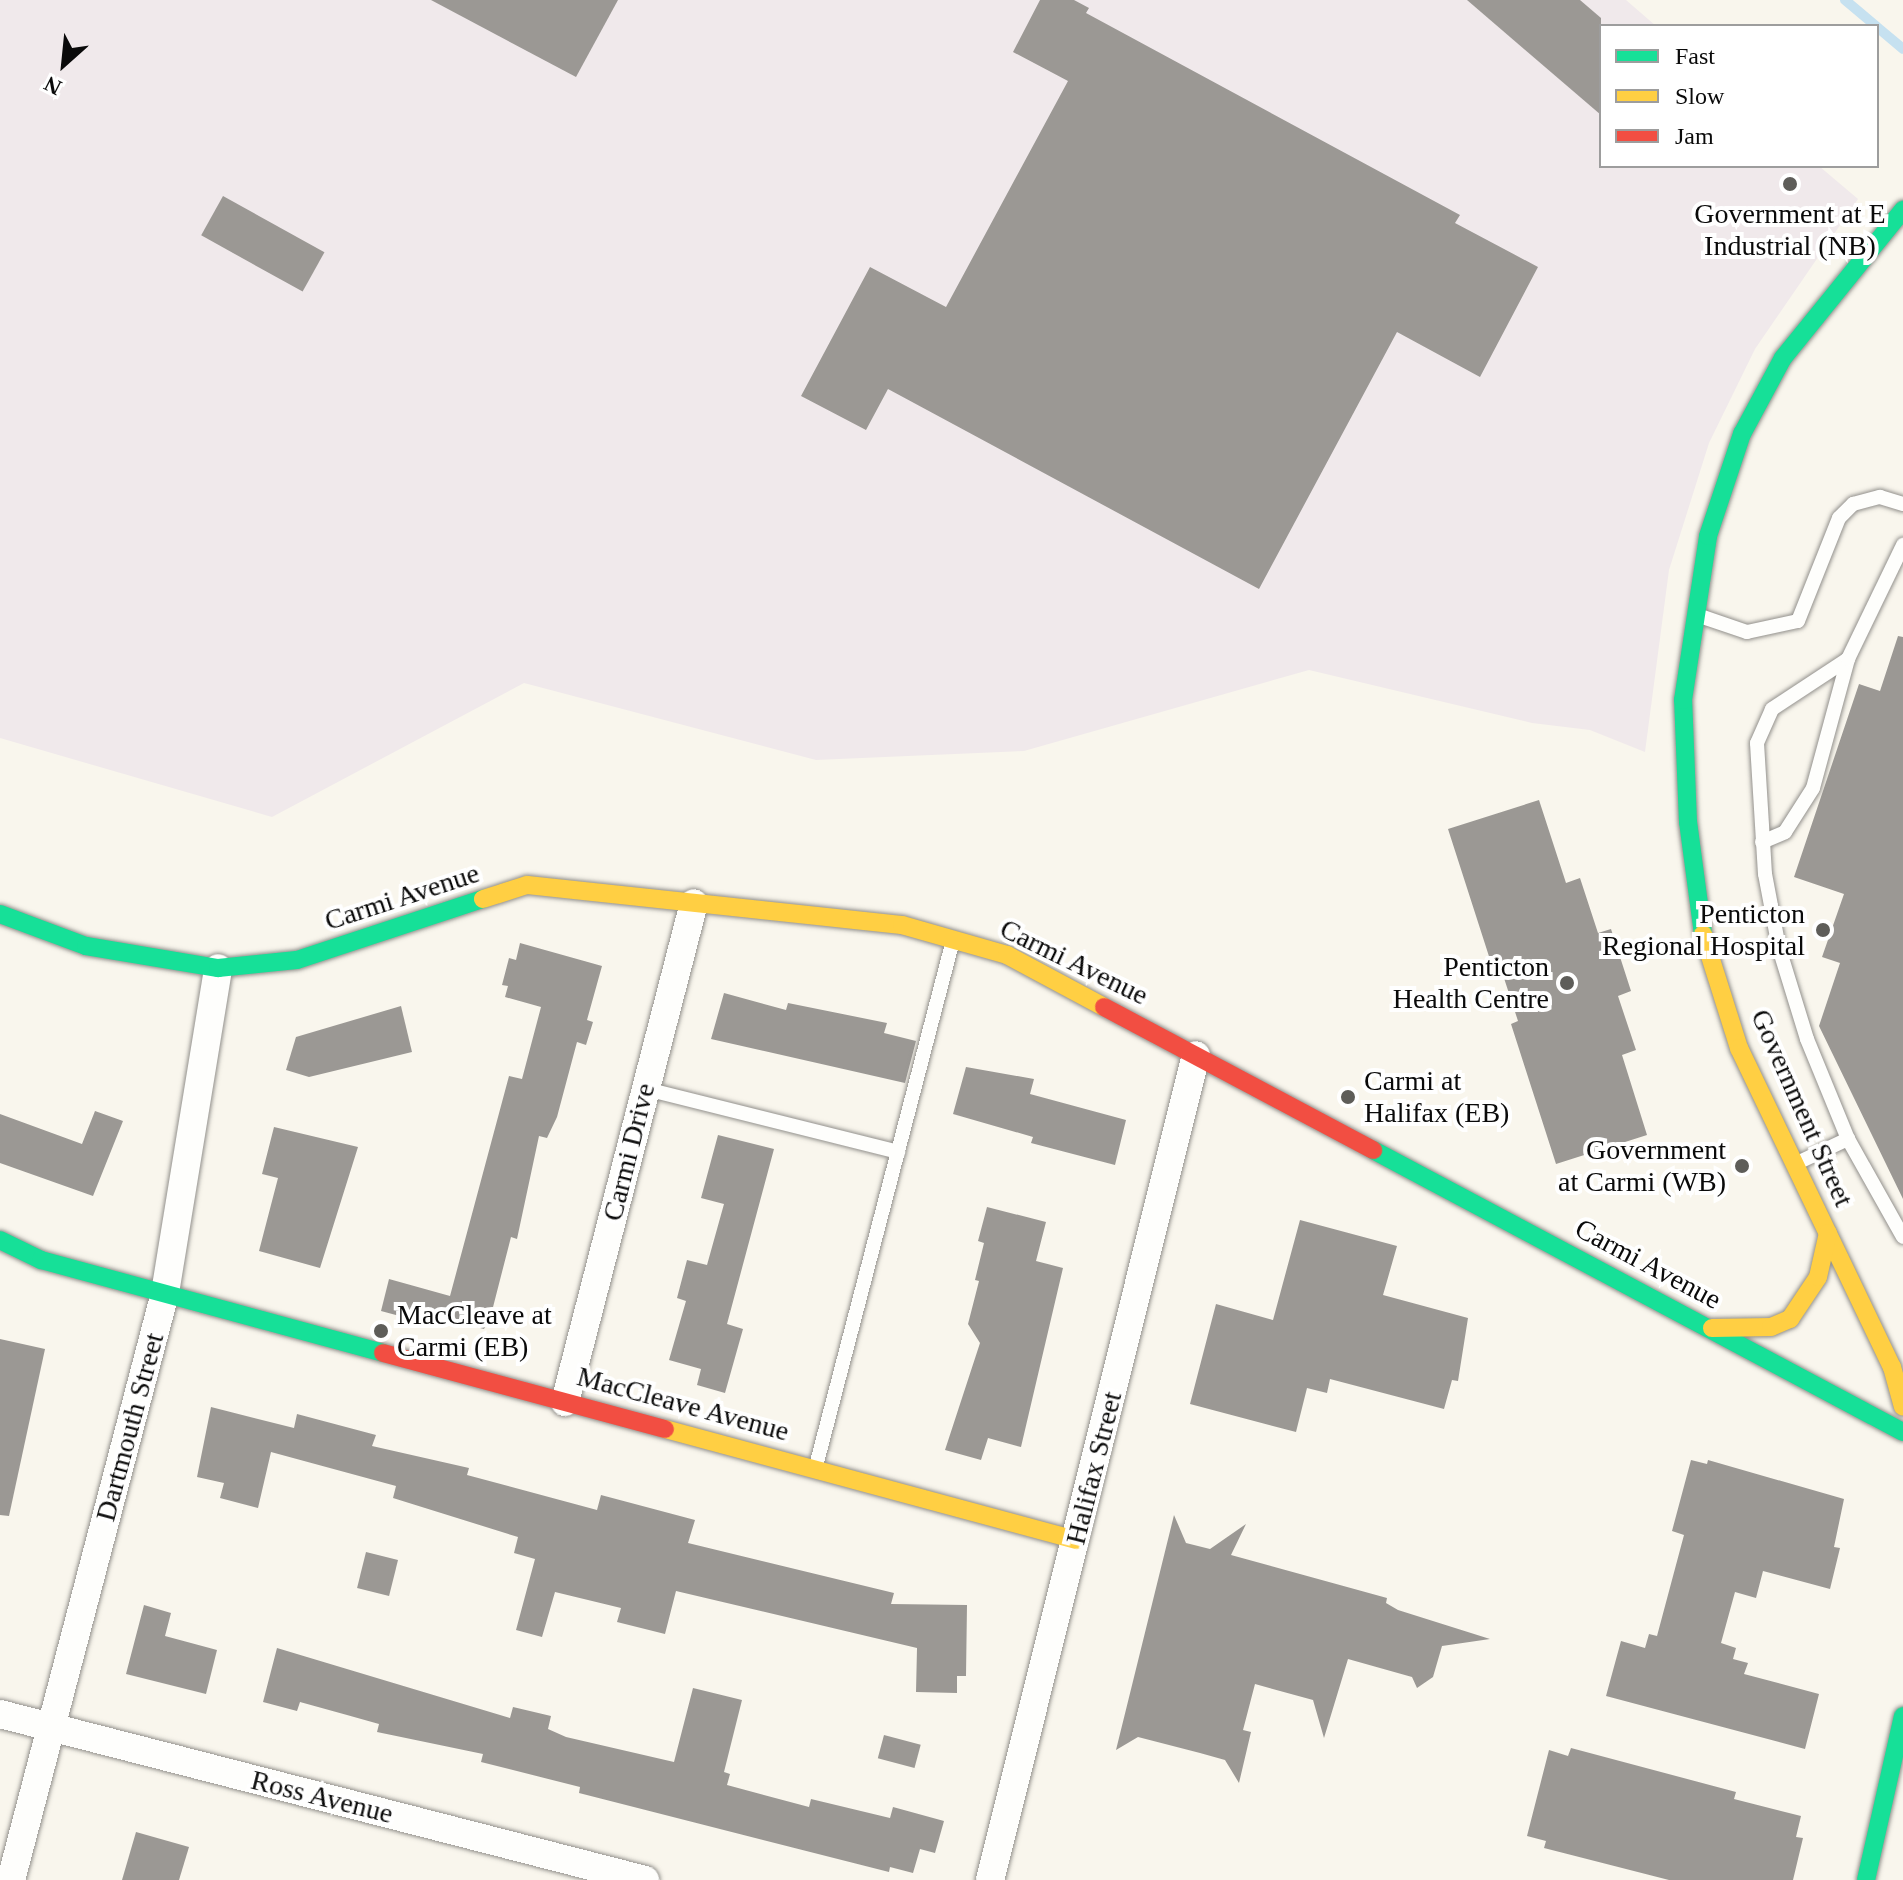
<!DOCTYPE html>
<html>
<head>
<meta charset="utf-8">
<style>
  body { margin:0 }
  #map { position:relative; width:1903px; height:1880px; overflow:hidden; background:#f9f6ed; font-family:"Times New Roman",serif }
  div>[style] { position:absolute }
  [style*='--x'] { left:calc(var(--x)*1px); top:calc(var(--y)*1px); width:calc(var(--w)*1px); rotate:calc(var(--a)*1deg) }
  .industrial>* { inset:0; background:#f0e9eb }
  .stream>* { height:10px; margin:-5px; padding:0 5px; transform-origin:5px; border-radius:5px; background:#c6e1f0 }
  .building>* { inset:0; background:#9b9894; transform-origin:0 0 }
  .roads { filter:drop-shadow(0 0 2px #92908c) drop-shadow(0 0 2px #92908c) }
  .lane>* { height:14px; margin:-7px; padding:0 7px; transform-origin:7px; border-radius:7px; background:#fefefc }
  .street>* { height:28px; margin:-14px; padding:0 14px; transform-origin:14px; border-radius:14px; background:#fefefc }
  .fast>* { height:18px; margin:-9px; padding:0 9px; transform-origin:9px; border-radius:9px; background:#16e098 }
  .slow>* { height:18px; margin:-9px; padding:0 9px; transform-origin:9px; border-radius:9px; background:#ffcf43 }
  .jam>* { height:18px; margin:-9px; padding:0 9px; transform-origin:9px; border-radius:9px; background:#f24e42 }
  .dots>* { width:22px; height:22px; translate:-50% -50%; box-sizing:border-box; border:4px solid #fff; border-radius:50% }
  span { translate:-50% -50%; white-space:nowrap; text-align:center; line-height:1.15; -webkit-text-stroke:8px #fff; paint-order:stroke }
  .poi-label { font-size:28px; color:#0a0a0a }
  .right { translate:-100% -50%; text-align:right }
  .left { translate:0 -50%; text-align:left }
  .street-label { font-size:28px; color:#0a0a0a }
  .legend { position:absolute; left:1599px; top:24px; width:280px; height:144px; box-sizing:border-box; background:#fff; border:2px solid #9d9d9d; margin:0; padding:10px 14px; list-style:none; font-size:24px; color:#0a0a0a }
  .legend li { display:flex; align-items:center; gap:16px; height:40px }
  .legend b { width:40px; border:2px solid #9d9d9d }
  .north { position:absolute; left:24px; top:24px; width:80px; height:80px; -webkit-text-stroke:6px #fff; paint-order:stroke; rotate:207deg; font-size:22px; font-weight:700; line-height:32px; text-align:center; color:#0a0a0a }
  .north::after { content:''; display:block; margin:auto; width:28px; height:36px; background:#0a0a0a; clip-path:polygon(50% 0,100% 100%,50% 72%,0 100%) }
</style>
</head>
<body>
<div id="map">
  <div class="industrial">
    <div style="clip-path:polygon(0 0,1626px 0,1656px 26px,1601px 26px,1601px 166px,1819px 166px,1858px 199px,1755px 349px,1709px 443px,1669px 570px,1645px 752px,1590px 730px,1532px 723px,1309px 670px,1024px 751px,816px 760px,524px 683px,272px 817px,0 738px)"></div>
  </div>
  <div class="stream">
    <div style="--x:1845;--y:0;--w:40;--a:40"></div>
    <div style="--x:1877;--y:27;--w:34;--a:40"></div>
  </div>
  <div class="building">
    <div style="clip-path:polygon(431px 0,618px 0,576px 77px)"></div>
    <div style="clip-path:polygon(1040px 0,1074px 0,1089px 8px,1086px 13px,1460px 215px,1455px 223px,1538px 267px,1480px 377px,1397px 332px,1259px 589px,888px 389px,866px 430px,801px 396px,870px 267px,946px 307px,1068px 81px,1013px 52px)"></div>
    <div style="clip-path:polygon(1467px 0,1580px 0,1601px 18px,1601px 115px)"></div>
    <div style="left:223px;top:196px;width:116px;height:45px;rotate:29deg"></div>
    <div style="clip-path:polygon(1898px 636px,1903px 637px,1903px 1199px,1819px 1026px,1840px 963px,1822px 957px,1844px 894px,1794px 877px,1859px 684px,1880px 691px)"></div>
    <div style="clip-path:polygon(1539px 800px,1566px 883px,1580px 878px,1598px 933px,1611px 929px,1631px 991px,1618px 996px,1636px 1050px,1622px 1055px,1647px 1135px,1556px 1164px,1511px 1024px,1518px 1021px,1502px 972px,1495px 975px,1448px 829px)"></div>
    <div style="clip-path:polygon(520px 943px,602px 966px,587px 1020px,593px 1022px,586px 1045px,577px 1042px,557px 1117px,547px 1138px,539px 1136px,517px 1239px,511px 1237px,491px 1315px,484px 1329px,425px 1314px,422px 1322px,381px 1311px,389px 1279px,450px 1296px,509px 1076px,522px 1079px,541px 1007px,505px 997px,508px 986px,502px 985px,509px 958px,516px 960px)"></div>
    <div style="clip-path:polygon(724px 993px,786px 1010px,788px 1003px,887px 1023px,884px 1033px,916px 1041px,905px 1083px,711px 1039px)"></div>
    <div style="clip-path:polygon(401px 1006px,412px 1052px,309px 1077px,286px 1070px,296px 1037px)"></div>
    <div style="clip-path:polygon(966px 1067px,1034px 1079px,1030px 1094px,1126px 1120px,1115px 1165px,1031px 1143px,1033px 1137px,953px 1114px)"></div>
    <div style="clip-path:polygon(95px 1111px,123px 1121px,93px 1196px,0 1163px,0 1114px,82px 1144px)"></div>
    <div style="clip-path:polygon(274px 1127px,358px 1147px,320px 1268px,259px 1251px,278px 1178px,262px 1174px)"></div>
    <div style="clip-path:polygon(718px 1135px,774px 1149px,727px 1324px,743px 1329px,725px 1393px,697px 1385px,701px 1369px,669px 1360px,686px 1301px,677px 1298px,687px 1260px,707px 1265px,724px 1204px,701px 1198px)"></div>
    <div style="clip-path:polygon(987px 1207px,1046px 1222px,1036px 1261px,1063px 1268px,1021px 1447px,988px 1438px,981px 1460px,945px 1450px,980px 1343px,968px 1324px,979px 1281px,975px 1280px,984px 1243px,978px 1241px)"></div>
    <div style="clip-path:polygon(1300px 1220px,1397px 1246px,1383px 1295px,1468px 1318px,1458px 1381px,1452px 1380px,1444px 1409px,1330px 1379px,1327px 1393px,1307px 1388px,1296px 1432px,1190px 1404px,1216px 1304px,1273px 1320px)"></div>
    <div style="clip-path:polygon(0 1339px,45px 1349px,9px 1516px,0 1515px)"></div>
    <div style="clip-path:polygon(211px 1407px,294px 1428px,297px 1414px,376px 1435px,372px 1446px,469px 1468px,467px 1475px,597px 1510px,601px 1495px,695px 1520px,688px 1543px,894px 1593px,891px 1604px,967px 1605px,966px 1676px,957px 1676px,957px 1693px,916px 1692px,917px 1648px,676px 1591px,665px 1634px,617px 1622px,621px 1608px,555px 1592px,542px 1637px,516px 1630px,535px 1559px,514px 1553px,518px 1537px,393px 1498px,396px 1486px,271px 1452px,258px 1508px,220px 1498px,224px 1483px,197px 1477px)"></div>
    <div style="clip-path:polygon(1691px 1460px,1707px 1464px,1708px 1460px,1844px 1499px,1834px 1547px,1840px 1548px,1830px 1589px,1763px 1571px,1756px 1598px,1735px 1592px,1721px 1643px,1736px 1648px,1733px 1659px,1748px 1663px,1744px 1674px,1819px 1694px,1805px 1749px,1606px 1696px,1621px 1641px,1645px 1648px,1649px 1634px,1657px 1636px,1684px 1535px,1672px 1531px)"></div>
    <div style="clip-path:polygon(1174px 1515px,1186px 1543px,1210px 1549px,1246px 1524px,1231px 1555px,1387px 1598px,1386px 1603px,1398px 1610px,1490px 1639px,1442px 1646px,1433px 1677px,1417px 1688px,1412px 1677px,1348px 1659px,1324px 1738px,1313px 1700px,1255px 1684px,1243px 1730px,1251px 1732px,1239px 1783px,1225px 1760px,1200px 1753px,1138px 1737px,1116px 1750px)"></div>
    <div style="left:366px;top:1552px;width:33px;height:37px;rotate:14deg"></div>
    <div style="clip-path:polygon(144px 1605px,171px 1613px,165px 1636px,217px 1650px,206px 1694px,126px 1674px)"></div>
    <div style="clip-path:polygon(277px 1648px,510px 1718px,513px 1707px,551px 1716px,548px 1729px,566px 1737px,674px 1762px,693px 1688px,742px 1700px,724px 1772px,730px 1774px,727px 1785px,809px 1807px,811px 1799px,890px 1818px,893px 1807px,944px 1821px,935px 1853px,920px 1849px,913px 1873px,890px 1867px,889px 1872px,579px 1793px,580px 1787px,481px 1762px,483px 1754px,377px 1732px,379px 1724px,347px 1715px,300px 1702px,297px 1711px,263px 1702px)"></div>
    <div style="left:884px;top:1735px;width:38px;height:24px;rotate:15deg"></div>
    <div style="clip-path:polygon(1571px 1748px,1736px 1792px,1734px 1799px,1801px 1816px,1796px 1837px,1803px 1838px,1793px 1880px,1669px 1880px,1544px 1848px,1546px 1841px,1527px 1836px,1549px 1750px,1568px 1756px)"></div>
    <div style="clip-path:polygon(136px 1832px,189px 1847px,179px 1880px,122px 1880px)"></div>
  </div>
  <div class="roads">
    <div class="lane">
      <div style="--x:1697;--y:615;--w:53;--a:18.8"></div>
      <div style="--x:1747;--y:632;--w:52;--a:-12.2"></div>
      <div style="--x:1798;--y:621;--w:111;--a:-68.3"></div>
      <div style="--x:1839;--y:518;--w:20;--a:-45"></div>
      <div style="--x:1853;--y:504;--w:28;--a:-15"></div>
      <div style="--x:1880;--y:497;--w:24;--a:17"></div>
      <div style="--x:1762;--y:842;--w:25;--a:-23"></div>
      <div style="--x:1785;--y:832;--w:52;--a:-57.5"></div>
      <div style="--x:1813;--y:788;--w:134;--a:-74.8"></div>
      <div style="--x:646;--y:1089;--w:260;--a:14"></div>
      <div style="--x:1848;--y:1139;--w:108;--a:-112.3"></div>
      <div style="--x:1807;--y:1039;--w:95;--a:-107.1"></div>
      <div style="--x:1779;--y:948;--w:75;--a:-100.7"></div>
      <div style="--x:1765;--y:874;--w:131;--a:-93.5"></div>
      <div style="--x:1757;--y:743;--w:37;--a:-66"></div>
      <div style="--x:1772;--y:709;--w:91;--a:-33.3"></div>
      <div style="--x:1848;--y:659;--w:127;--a:-64.2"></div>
      <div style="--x:1795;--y:1164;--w:59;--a:-25.3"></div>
      <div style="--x:1848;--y:1139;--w:112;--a:60.7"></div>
      <div style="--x:816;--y:1466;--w:544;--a:-75.4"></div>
    </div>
    <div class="street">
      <div style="--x:565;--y:1402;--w:515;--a:-75.51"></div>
      <div style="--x:0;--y:1714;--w:666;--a:14.43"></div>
      <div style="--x:11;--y:1880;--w:607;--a:-75.3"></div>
      <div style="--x:165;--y:1293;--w:329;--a:-80.7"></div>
      <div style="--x:990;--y:1880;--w:850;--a:-75.98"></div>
    </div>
    <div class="fast">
      <div style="--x:0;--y:914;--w:92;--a:20.4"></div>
      <div style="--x:86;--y:946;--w:134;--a:9.5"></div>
      <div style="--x:218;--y:968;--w:79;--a:-5.8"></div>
      <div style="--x:297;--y:960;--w:196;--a:-18.2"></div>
      <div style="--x:1703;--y:934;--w:113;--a:-97.6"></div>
      <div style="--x:1688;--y:822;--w:122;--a:-92.3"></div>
      <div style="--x:1683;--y:700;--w:166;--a:-81.3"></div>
      <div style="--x:1708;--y:536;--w:108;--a:-71.6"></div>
      <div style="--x:1742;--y:434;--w:86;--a:-61.7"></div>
      <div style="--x:1783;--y:358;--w:191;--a:-51"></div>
      <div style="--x:1373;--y:1150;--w:600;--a:28.02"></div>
      <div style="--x:0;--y:1240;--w:46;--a:26"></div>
      <div style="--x:41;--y:1260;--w:354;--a:15.2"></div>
      <div style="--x:1866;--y:1880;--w:168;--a:-77.3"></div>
    </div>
    <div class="slow">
      <div style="--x:483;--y:899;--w:46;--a:-17.7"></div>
      <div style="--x:527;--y:885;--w:377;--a:6.1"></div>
      <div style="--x:902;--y:925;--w:109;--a:15.9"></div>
      <div style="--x:1007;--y:955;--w:110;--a:28.2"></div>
      <div style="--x:1703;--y:934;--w:120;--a:72.5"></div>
      <div style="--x:1739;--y:1048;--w:354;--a:64.4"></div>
      <div style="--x:1892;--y:1367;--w:41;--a:74.6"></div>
      <div style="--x:1712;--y:1328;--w:59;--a:-1"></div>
      <div style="--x:1771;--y:1327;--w:21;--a:-23"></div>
      <div style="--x:1790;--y:1319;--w:50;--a:-56.3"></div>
      <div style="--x:1818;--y:1277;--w:45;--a:-77.2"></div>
      <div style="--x:665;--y:1429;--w:426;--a:15.1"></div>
    </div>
    <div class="jam">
      <div style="--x:1104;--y:1007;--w:305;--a:28"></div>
      <div style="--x:383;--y:1353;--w:292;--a:15.1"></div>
    </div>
  </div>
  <div class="dots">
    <div style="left:1790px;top:184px;background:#5e5d59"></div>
    <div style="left:1823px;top:930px;background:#5e5d59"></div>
    <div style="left:1567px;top:983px;background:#5e5d59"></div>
    <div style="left:1348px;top:1097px;background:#5e5d59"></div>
    <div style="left:1742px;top:1166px;background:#5e5d59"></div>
    <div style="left:381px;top:1331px;background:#5e5d59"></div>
  </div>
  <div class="poi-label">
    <span style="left:1790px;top:230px">Government at E<br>Industrial (NB)</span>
    <span class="right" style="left:1805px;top:930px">Penticton<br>Regional Hospital</span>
    <span class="right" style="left:1549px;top:983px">Penticton<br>Health Centre</span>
    <span class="left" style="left:1364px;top:1097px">Carmi at<br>Halifax (EB)</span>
    <span class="right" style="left:1726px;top:1166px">Government<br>at Carmi (WB)</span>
    <span class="left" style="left:397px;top:1331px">MacCleave at<br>Carmi (EB)</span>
  </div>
  <div class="street-label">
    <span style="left:402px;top:897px;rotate:-18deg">Carmi Avenue</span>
    <span style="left:1074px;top:962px;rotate:26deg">Carmi Avenue</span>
    <span style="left:1802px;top:1108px;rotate:66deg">Government Street</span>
    <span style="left:629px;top:1152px;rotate:-76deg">Carmi Drive</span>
    <span style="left:1648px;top:1264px;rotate:28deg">Carmi Avenue</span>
    <span style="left:683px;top:1404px;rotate:15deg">MacCleave Avenue</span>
    <span style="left:130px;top:1427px;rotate:-75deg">Dartmouth Street</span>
    <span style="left:1094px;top:1468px;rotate:-76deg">Halifax Street</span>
    <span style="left:322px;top:1797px;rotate:14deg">Ross Avenue</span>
  </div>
  <ul class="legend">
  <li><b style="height:10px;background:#16e098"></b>Fast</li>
  <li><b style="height:10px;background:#ffcf43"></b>Slow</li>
  <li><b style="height:10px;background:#f24e42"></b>Jam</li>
  </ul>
  <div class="north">N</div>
</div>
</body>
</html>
